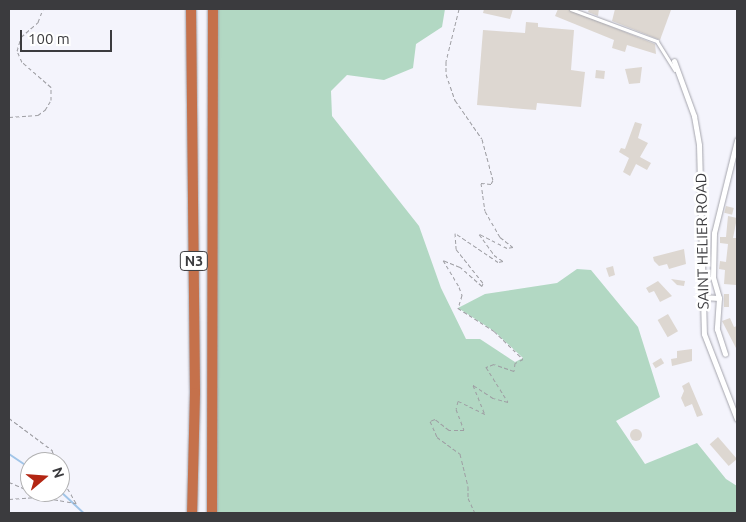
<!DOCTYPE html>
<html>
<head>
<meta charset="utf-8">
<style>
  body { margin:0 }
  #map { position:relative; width:746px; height:522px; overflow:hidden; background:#f4f4fc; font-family:Ubuntu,sans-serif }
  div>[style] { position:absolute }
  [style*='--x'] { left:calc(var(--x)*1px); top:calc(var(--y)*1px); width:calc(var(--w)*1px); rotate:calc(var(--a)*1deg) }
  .green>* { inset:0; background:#b2d8c3 }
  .stream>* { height:2px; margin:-1px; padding:0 1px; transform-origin:1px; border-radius:1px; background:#a1c5e8 }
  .building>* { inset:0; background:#ddd7d1; transform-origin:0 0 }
  .round { border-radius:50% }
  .path>* { height:1px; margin-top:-0.5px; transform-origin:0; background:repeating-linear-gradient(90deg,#9e9ea3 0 4px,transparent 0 6.5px) }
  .roads { filter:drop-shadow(0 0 1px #a4a4ac) drop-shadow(0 0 1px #a4a4ac) }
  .lane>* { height:2.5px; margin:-1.25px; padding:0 1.25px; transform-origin:1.25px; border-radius:1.25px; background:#fff }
  .street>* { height:5px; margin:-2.5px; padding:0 2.5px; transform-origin:2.5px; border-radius:2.5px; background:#fff }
  .highway>* { height:10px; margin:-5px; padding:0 5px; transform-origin:5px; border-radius:5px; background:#c5714b }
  span { translate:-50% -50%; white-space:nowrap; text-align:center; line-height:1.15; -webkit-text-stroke:5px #fff; paint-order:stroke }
  .shield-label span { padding:1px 4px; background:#fff; border:1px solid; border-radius:4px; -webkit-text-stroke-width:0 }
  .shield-label { font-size:14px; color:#3b3b3e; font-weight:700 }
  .street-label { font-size:15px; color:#3b3b3e }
  .frame { position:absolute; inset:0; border:10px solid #3b3b3e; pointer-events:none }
  .north { position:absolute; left:20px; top:452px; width:50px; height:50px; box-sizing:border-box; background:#fff; border:1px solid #b1b1b2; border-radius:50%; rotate:72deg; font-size:14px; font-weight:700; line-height:20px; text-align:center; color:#3b3b3e }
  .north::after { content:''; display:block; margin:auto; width:18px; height:22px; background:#b32613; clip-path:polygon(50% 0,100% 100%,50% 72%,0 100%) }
  .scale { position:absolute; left:20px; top:30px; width:92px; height:22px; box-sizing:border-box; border:2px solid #3b3b3e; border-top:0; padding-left:6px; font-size:15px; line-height:18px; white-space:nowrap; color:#3b3b3e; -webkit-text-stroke:4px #fff; paint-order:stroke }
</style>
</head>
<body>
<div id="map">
  <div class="green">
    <div style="clip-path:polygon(215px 9px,445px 9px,442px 27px,416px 44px,413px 68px,384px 80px,347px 75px,331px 91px,332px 116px,419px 226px,441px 288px,466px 339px,480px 339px,515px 362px,523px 358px,494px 331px,458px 308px,485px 294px,557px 283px,577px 269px,591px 270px,638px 327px,660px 397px,616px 421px,645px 464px,697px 443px,726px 479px,737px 486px,737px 513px,217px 513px)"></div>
  </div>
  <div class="stream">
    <div style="--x:9;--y:454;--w:25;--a:34"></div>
    <div style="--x:60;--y:491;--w:33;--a:43"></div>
  </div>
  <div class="building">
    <div style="clip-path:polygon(484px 9px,513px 9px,510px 19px,483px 13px)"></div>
    <div style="clip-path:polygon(558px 9px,568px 9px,655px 44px,656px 54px,627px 45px,625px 52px,612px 48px,614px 40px,555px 16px)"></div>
    <div style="clip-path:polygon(589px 9px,599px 9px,598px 16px,588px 12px)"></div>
    <div style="clip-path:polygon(615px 9px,667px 9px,671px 10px,660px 40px,612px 21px)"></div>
    <div style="clip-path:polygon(526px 22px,538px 23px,538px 27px,574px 30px,571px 70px,585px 72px,581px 107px,537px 103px,536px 110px,477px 105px,483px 30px,525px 33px)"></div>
    <div style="clip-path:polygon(642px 67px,640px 83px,629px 84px,625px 69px)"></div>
    <div style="left:596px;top:70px;width:9px;height:8px;rotate:6deg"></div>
    <div style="clip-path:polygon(635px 122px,642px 124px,638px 138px,648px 143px,640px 157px,651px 163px,647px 170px,636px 164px,630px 176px,623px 172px,629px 158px,619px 152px,621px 148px,625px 149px)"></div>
    <div style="left:726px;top:206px;width:8px;height:7px;rotate:14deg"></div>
    <div style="clip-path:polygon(728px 216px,737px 218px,733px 238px,737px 238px,736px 285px,724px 284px,725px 270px,719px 269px,720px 261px,726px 262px,728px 244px,720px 243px,720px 237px,726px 237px)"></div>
    <div style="clip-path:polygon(684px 249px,686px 264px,669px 269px,667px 264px,659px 266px,654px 261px,653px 257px)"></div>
    <div style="clip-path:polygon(613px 266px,615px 275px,609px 277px,606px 268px)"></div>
    <div style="clip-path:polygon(671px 279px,685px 281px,684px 286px,677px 285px)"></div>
    <div style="clip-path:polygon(658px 281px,672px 296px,660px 302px,654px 291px,649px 293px,646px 288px)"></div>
    <div style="left:724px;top:294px;width:5px;height:13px"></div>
    <div style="left:668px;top:314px;width:20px;height:12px;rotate:60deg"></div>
    <div style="clip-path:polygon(730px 318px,734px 327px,737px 326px,737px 350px,722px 321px)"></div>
    <div style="clip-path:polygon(692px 349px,692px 361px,672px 366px,671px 359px,677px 358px,677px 351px)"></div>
    <div style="left:661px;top:358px;width:6px;height:10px;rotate:59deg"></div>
    <div style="clip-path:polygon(689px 382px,703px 415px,697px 417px,692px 404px,685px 407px,681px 398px,684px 391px,682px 386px)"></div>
    <div class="round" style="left:630px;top:429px;width:12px;height:12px"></div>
    <div style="left:718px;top:437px;width:29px;height:11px;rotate:49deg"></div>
  </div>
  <div class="path">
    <div style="--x:459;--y:9;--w:54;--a:104"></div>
    <div style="--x:446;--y:61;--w:13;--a:90"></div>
    <div style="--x:446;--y:74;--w:28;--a:71"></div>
    <div style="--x:455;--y:100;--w:47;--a:55.3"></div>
    <div style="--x:482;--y:139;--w:42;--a:75"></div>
    <div style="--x:493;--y:180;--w:4;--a:117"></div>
    <div style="--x:491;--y:184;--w:10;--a:-174"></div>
    <div style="--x:481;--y:183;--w:28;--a:82"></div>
    <div style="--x:485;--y:211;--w:30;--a:60"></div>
    <div style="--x:500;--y:237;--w:16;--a:38"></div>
    <div style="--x:513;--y:247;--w:6;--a:171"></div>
    <div style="--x:507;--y:248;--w:31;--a:-153"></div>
    <div style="--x:479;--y:234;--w:26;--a:54"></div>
    <div style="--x:494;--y:255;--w:11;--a:34"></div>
    <div style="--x:503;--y:261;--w:5;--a:169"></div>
    <div style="--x:498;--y:262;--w:52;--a:-146"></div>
    <div style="--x:455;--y:233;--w:16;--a:86"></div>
    <div style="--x:456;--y:249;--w:43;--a:51.5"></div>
    <div style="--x:483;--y:283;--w:3;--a:108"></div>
    <div style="--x:482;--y:286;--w:29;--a:-139"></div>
    <div style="--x:460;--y:267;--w:18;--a:-158"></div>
    <div style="--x:443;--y:260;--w:31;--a:59"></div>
    <div style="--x:459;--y:287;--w:9;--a:69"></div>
    <div style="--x:462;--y:295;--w:14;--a:107"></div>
    <div style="--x:458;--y:308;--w:43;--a:32.6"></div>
    <div style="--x:494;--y:331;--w:40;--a:44"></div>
    <div style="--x:523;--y:359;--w:9;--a:153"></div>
    <div style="--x:515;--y:363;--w:8;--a:97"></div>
    <div style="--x:514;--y:371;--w:21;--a:-161"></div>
    <div style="--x:494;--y:364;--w:9;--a:159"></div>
    <div style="--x:486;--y:367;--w:41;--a:57.8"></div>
    <div style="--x:508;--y:402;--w:16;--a:-165"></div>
    <div style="--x:493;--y:398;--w:24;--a:-147"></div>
    <div style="--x:473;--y:385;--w:31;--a:68"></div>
    <div style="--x:485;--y:414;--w:30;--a:-154"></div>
    <div style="--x:458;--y:401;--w:8;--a:104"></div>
    <div style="--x:456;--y:409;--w:22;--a:69"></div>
    <div style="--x:464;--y:430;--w:15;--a:180"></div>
    <div style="--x:449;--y:430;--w:18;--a:-142"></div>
    <div style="--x:435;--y:419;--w:5;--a:158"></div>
    <div style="--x:430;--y:421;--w:17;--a:66"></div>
    <div style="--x:437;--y:437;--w:29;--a:36"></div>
    <div style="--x:460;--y:454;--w:33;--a:76"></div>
    <div style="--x:468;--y:486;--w:12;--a:90"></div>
    <div style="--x:468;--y:498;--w:17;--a:65"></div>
    <div style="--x:9;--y:117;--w:29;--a:-4"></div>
    <div style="--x:38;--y:115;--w:9;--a:-36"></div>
    <div style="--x:45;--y:110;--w:12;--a:-59"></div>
    <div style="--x:51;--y:100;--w:13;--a:-90"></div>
    <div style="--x:51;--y:87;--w:38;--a:-139"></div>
    <div style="--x:22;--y:62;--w:12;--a:-114"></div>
    <div style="--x:17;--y:51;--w:15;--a:-74"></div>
    <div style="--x:21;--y:37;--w:23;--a:-41"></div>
    <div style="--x:38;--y:22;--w:14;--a:-69"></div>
    <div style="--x:9;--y:418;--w:54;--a:36.7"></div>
    <div style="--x:52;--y:450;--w:13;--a:72"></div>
    <div style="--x:9;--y:482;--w:23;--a:23"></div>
    <div style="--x:31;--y:492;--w:5;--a:68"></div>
    <div style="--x:9;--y:499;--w:32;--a:-4"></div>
    <div style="--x:41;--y:497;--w:36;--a:10"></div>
    <div style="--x:76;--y:503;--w:32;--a:-120"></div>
  </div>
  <div class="roads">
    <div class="lane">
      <div style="--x:571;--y:9;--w:92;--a:20.4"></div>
      <div style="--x:657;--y:41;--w:34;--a:58"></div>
    </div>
    <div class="street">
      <div style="--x:674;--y:61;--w:59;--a:70"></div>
      <div style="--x:694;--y:116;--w:29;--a:80"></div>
      <div style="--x:699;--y:145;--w:189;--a:88.5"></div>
      <div style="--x:704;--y:334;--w:91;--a:68.8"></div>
      <div style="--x:702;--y:297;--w:17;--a:3"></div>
      <div style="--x:719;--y:298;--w:22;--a:-106"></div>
      <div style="--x:713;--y:277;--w:44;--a:-88.7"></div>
      <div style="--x:714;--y:233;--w:96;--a:-76.1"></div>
      <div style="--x:719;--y:298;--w:31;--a:94"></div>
      <div style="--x:717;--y:329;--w:26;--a:72"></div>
    </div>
    <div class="highway">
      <div style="--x:191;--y:9;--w:384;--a:89.4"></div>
      <div style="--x:195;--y:393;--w:120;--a:91.4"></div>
      <div style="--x:212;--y:513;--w:504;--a:-89.89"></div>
    </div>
  </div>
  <div class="shield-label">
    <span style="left:194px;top:261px">N3</span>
  </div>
  <div class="street-label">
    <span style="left:702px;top:241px;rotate:-91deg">SAINT HELIER ROAD</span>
  </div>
  <div class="frame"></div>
  <div class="north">N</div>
  <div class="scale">100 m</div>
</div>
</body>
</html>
